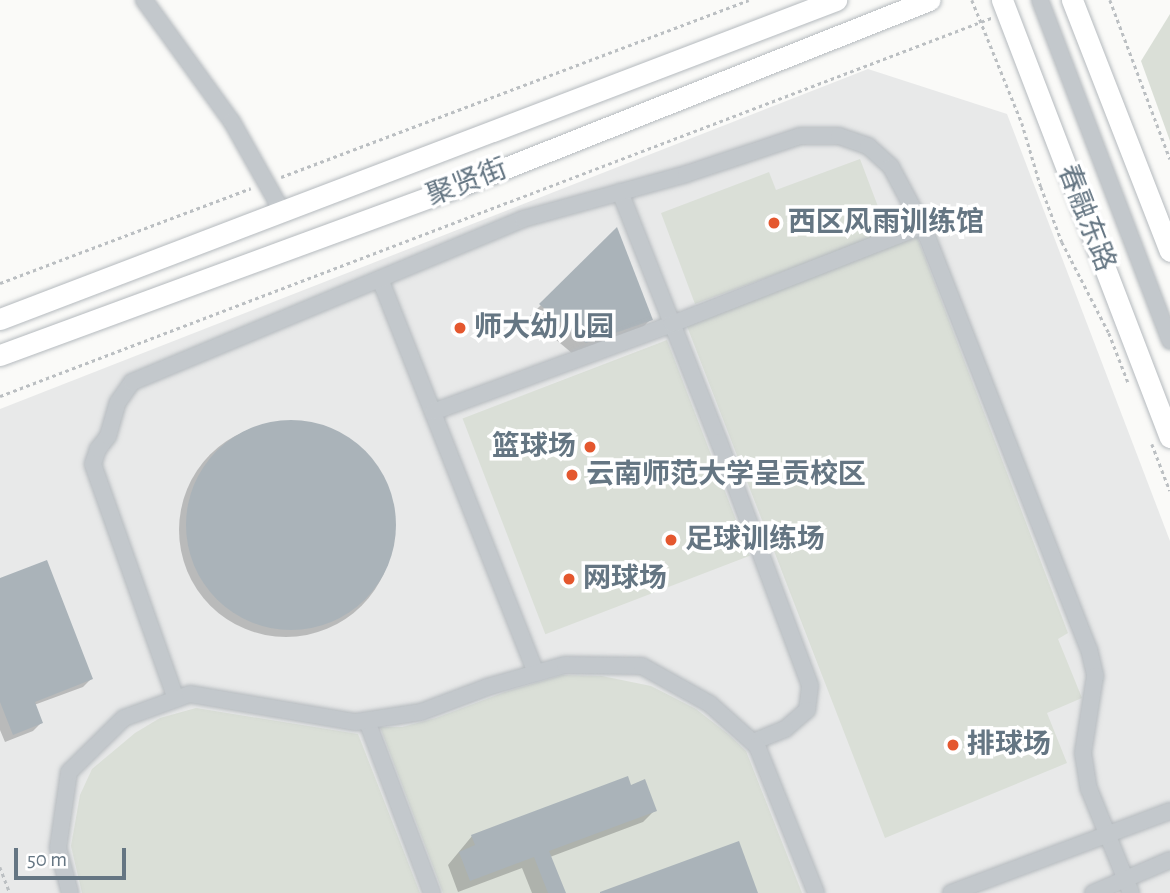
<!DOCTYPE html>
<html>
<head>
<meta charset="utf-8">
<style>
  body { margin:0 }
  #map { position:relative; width:1170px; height:893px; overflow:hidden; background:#fafaf8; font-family:"Alegreya Sans","Noto Sans SC",sans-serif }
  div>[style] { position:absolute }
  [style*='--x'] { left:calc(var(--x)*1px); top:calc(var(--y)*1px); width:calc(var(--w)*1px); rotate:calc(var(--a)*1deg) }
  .built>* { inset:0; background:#e8e9e9 }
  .green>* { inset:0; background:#dadfd7; transform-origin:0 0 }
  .shadow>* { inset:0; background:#0003 }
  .round { border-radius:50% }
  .building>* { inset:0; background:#aab3b9 }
  .path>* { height:2.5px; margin-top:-1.25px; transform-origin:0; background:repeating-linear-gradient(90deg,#bbbfc2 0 3.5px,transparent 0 7px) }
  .roads { filter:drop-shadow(0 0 2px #b5babe) drop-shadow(0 0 2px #b5babe) }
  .minor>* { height:16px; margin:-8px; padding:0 8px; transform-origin:8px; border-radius:8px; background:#c3c8cc }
  .major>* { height:21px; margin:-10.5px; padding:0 10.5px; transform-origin:10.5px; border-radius:10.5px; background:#fff }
  .dots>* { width:19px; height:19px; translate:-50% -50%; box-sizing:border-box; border:4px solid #fff; border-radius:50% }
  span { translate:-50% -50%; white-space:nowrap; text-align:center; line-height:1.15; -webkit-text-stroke:7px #fff; paint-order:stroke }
  .street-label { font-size:28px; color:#657683 }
  .poi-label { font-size:28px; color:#657683; font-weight:700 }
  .left { translate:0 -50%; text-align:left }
  .right { translate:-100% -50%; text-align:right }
  .scale { position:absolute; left:14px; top:848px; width:112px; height:32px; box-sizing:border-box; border:4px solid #657683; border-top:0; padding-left:9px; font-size:21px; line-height:24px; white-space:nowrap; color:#657683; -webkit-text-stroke:5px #fff; paint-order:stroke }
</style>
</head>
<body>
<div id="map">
  <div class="built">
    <div style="clip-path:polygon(868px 69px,1007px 114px,1170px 541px,1170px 893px,0 893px,0 409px)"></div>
  </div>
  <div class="green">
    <div style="clip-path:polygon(1170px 14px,1170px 141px,1141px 61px)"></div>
    <div style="clip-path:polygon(860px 159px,888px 233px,695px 304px,661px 213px,769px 172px,776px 190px)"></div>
    <div style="clip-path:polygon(916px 234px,1068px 633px,1058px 639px,1082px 698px,1047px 713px,1067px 763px,885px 838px,685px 321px)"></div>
    <div style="left:667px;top:340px;width:231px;height:219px;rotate:69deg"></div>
    <div style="clip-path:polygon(563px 675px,602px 676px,651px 686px,696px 709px,728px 734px,746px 751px,802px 893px,443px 893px,380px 727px,402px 727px,436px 718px,505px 692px)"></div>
    <div style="clip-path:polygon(196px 708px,358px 734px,420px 893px,82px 893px,71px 846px,80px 795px,92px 769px,135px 733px,160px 718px)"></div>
  </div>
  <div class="shadow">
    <div style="clip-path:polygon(616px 230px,651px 319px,639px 331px,573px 354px,529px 317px)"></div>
    <div class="round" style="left:179px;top:423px;width:214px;height:214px"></div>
    <div style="clip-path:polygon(0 580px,91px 679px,83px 687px,34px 705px,41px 723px,33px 731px,5px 742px,0 730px)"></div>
    <div style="clip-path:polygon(630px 787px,655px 810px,643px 822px,550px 857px,564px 893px,532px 893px,522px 868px,458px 892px,448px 865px,472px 836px)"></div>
  </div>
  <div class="building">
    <div style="clip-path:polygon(617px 227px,653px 320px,586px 343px,539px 304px)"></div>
    <div class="round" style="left:186px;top:420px;width:210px;height:210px"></div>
    <div style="clip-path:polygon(47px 560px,93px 679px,35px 702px,43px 723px,13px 735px,0 702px,0 578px)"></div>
    <div style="clip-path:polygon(628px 776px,631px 785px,645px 779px,657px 811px,549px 851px,566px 893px,548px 893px,534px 857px,470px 881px,459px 852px,475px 845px,471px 835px)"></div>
    <div style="clip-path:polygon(739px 841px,758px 893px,600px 893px,600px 892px)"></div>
  </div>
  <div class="path">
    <div style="--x:972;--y:0;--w:133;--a:67.9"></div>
    <div style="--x:1022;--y:123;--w:67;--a:73.5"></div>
    <div style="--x:1041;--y:187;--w:59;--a:69.1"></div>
    <div style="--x:1062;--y:242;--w:102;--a:62.7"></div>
    <div style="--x:1109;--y:333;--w:53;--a:68.8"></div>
    <div style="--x:1110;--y:0;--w:170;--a:69.3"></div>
    <div style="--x:281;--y:177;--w:500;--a:-20.72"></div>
    <div style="--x:0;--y:283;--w:268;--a:-20.7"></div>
    <div style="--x:0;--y:396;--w:1061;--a:-20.88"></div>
    <div style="--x:1152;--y:444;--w:50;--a:69"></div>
    <div style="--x:0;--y:867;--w:28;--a:69"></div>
  </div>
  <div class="roads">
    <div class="minor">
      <div style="--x:144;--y:0;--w:150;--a:54.2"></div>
      <div style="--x:232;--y:122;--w:104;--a:60.7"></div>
      <div style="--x:1040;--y:0;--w:365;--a:69.1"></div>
      <div style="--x:620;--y:192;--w:269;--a:68.4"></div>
      <div style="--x:719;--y:442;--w:260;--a:69.5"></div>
      <div style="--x:810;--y:686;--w:24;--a:97"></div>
      <div style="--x:807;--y:710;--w:29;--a:139"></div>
      <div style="--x:785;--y:729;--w:35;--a:158"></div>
      <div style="--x:380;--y:279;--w:424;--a:68.4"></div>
      <div style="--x:433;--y:412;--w:255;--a:-20.2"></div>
      <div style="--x:672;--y:324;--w:269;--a:-21.4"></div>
      <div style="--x:176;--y:699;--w:249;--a:-109.5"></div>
      <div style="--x:93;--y:464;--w:16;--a:-72"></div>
      <div style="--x:98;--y:449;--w:16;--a:-52"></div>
      <div style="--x:108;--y:436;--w:35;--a:-74"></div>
      <div style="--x:118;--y:402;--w:24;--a:-55"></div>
      <div style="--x:132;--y:382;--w:424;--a:-22.6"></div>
      <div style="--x:523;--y:219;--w:169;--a:-15.4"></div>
      <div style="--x:686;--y:174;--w:120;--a:-18.4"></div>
      <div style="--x:800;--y:136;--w:39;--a:0"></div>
      <div style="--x:839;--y:136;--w:31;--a:19"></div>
      <div style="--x:868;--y:146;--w:31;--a:42"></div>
      <div style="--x:891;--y:167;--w:70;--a:62"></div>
      <div style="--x:924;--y:229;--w:451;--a:68.6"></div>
      <div style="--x:1089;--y:649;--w:28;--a:77"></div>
      <div style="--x:1095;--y:676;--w:78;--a:98.9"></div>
      <div style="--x:1083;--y:753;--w:36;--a:81"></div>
      <div style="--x:1089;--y:789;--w:112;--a:68"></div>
      <div style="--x:367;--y:721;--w:184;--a:69.3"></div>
      <div style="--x:70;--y:893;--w:47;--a:-104.9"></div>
      <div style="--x:58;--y:848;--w:77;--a:-81.8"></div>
      <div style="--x:69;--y:772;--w:77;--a:-44.5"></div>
      <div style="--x:124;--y:718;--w:70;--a:-20"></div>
      <div style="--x:190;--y:694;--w:168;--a:9.6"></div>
      <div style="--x:356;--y:722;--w:66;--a:-8.7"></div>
      <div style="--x:421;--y:712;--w:71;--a:-20.7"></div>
      <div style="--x:487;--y:687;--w:81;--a:-15.8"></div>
      <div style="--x:565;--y:665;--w:77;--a:0.7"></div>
      <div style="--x:642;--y:666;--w:78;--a:29.2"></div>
      <div style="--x:710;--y:704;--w:63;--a:41.8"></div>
      <div style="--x:757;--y:746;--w:158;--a:68.1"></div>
      <div style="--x:951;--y:893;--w:234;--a:-20.5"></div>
      <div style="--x:1093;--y:893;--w:84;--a:-23.2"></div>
    </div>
    <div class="major">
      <div style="--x:1002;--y:0;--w:468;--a:69"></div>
      <div style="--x:1072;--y:0;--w:269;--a:68.7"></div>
      <div style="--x:0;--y:319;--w:895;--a:-20.89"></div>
      <div style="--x:0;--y:355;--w:490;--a:-20.2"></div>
      <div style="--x:460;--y:186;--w:505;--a:-21.63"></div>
    </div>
  </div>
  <div class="dots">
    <div style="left:774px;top:223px;background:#e4572e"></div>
    <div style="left:460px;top:328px;background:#e4572e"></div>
    <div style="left:590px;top:447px;background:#e4572e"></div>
    <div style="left:572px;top:475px;background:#e4572e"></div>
    <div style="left:671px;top:540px;background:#e4572e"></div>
    <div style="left:569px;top:579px;background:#e4572e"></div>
    <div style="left:953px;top:745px;background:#e4572e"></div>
  </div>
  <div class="street-label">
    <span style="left:467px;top:183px;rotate:-21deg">聚贤街</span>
    <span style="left:1086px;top:218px;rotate:69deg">春融东路</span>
  </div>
  <div class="poi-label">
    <span class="left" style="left:788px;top:223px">西区风雨训练馆</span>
    <span class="left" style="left:474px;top:328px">师大幼儿园</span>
    <span class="right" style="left:576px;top:447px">篮球场</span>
    <span class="left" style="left:586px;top:475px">云南师范大学呈贡校区</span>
    <span class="left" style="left:685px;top:540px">足球训练场</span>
    <span class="left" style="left:583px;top:579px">网球场</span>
    <span class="left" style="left:967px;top:745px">排球场</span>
  </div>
  <div class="scale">50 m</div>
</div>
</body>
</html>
